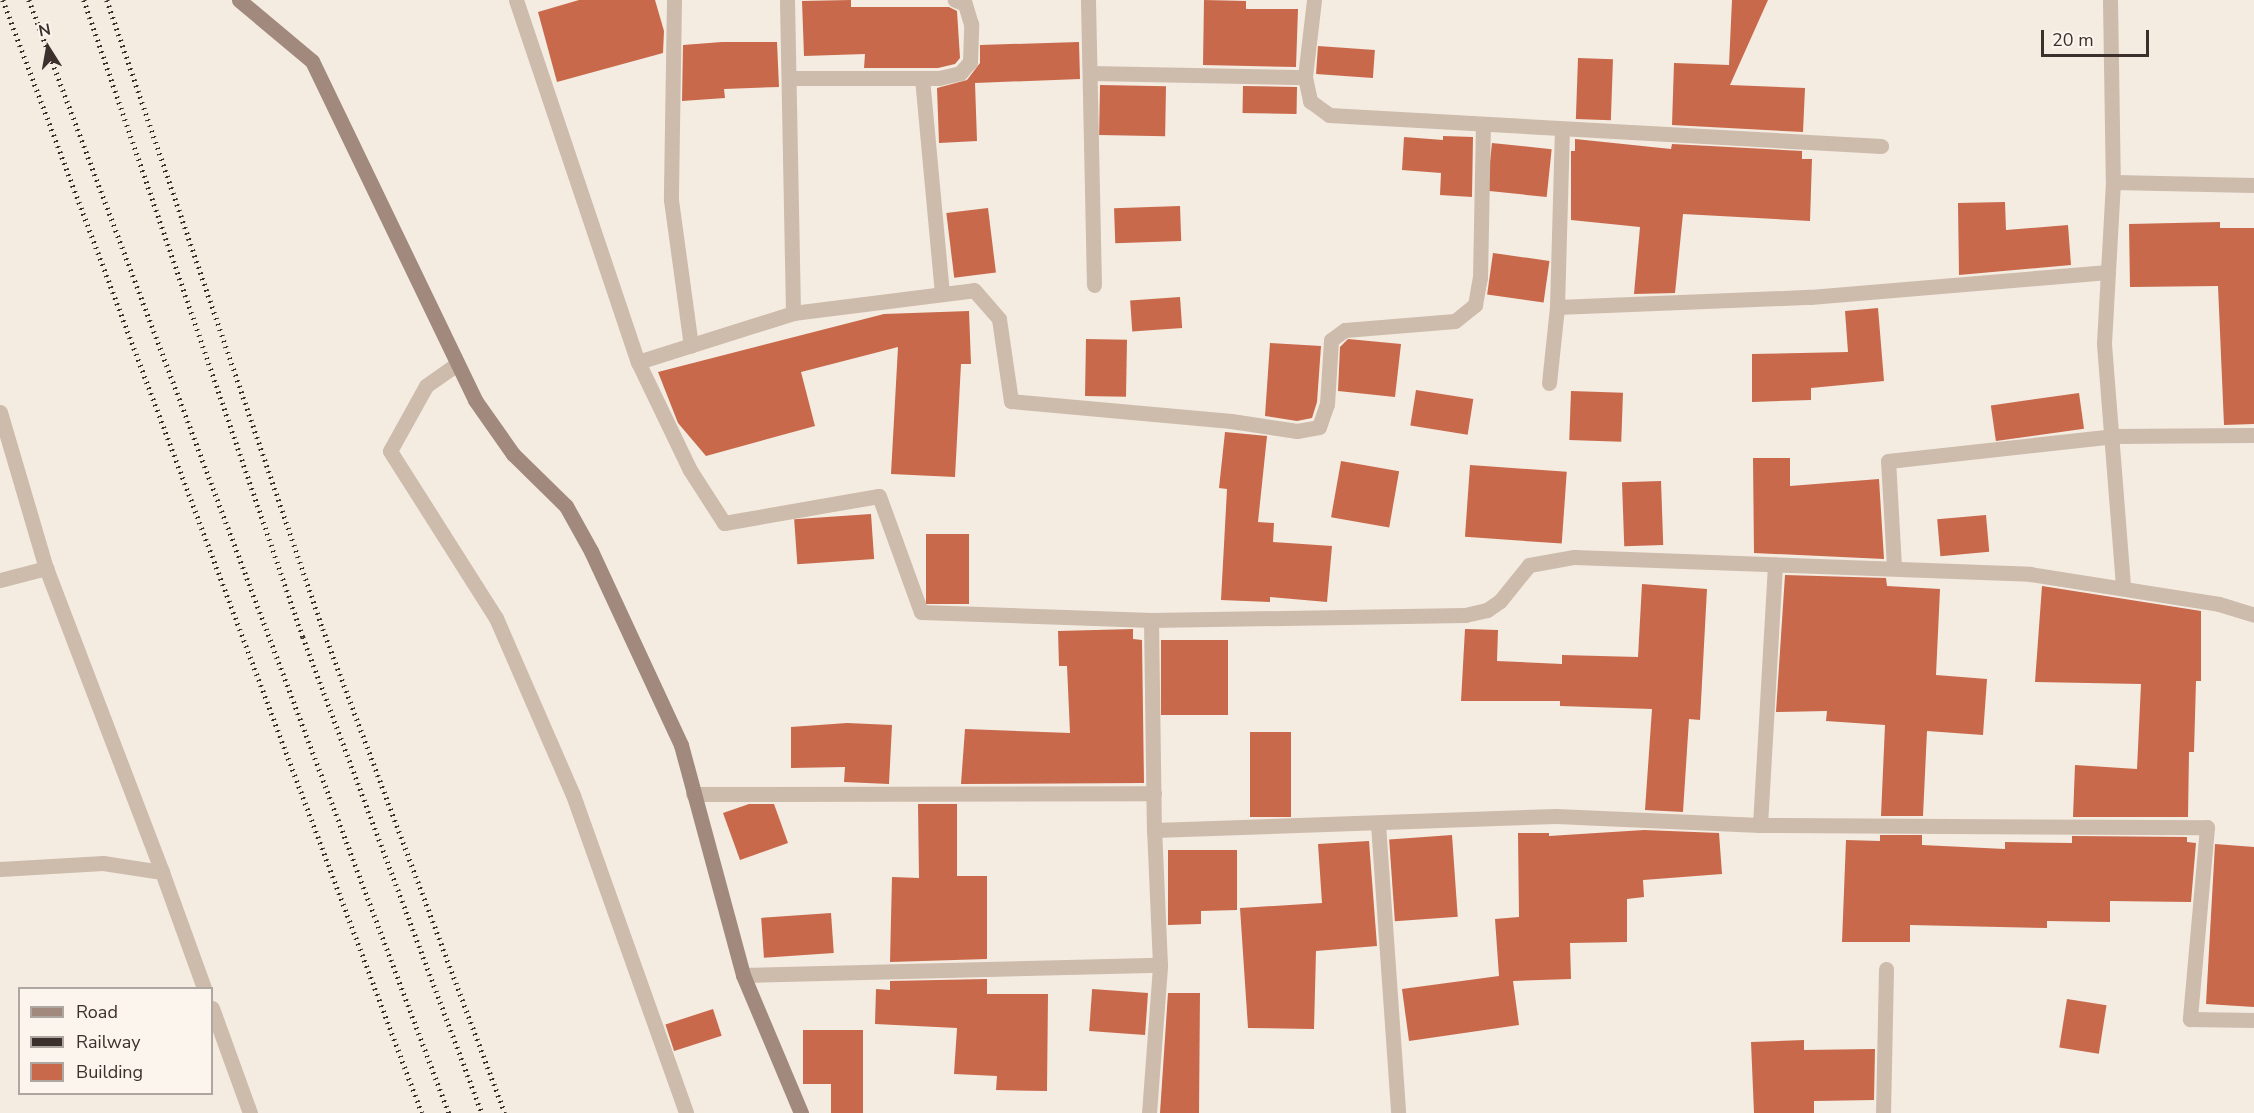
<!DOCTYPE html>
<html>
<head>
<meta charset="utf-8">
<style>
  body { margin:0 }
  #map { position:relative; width:2254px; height:1113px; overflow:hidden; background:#f4ebe1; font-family:"Nunito Sans",sans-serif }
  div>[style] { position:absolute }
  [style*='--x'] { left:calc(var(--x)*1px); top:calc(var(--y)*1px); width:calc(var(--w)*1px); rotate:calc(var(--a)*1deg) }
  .building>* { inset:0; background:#c8694b; transform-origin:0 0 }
  .street>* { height:15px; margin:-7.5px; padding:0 7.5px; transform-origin:7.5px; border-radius:7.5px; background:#cdbbac }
  .secondary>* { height:15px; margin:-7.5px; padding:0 7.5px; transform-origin:7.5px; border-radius:7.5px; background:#a18a7d }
  .rail>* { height:4.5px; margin-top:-2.25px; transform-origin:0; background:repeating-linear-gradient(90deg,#3b302b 0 1.5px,transparent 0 6px) }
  span { translate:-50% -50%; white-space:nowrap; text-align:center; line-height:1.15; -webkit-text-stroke:4.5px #fbf5ee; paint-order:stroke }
  .legend { position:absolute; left:18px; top:987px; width:195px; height:108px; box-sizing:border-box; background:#fbf5ee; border:2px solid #aea6a0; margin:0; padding:8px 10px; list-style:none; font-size:18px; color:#3b302b }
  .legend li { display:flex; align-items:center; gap:12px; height:30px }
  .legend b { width:30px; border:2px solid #aea6a0 }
  .north { position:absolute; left:18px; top:18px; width:60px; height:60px; -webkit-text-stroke:4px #fbf5ee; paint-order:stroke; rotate:349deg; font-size:16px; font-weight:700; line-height:24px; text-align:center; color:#3b302b }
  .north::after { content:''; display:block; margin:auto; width:21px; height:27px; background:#3b302b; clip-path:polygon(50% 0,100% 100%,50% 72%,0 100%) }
  .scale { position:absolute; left:2041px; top:30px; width:108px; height:27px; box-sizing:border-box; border:3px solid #3b302b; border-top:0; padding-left:8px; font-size:18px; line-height:21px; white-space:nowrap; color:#3b302b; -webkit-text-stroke:4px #fbf5ee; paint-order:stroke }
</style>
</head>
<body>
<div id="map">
  <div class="building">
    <div style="clip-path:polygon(579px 0,655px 0,664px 31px,663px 53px,557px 82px,538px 12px)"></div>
    <div style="clip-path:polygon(851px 0,851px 7px,949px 7px,957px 11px,960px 58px,955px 64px,938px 68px,864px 68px,865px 54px,804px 56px,802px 1px)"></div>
    <div style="clip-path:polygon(1204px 0,1246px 1px,1246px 9px,1298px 9px,1296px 67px,1203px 65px)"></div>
    <div style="clip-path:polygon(1732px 0,1768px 0,1730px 85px,1805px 88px,1803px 132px,1672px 125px,1674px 63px,1729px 65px)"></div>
    <div style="clip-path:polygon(722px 42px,777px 42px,779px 87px,724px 89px,725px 98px,682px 101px,683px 45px)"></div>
    <div style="clip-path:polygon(1079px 42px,1080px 79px,975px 83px,977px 141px,939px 143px,937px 88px,967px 80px,980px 63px,980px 45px)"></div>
    <div style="left:1318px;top:46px;width:57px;height:28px;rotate:4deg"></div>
    <div style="left:1578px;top:58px;width:35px;height:61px;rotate:2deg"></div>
    <div style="left:1100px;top:85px;width:66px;height:50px;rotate:1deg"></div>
    <div style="left:1243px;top:86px;width:54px;height:27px;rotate:1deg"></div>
    <div style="clip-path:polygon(1443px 136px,1473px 137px,1472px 197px,1440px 195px,1441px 173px,1402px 170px,1404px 137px,1443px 140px)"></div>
    <div style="clip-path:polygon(1575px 139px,1671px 149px,1672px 144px,1802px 151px,1802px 159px,1812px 159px,1810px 221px,1683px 214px,1675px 293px,1634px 294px,1640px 227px,1571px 220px,1571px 151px,1575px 151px)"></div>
    <div style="left:1492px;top:143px;width:60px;height:48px;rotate:6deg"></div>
    <div style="clip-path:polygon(2005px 202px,2006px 230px,2068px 225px,2071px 265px,1959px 275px,1958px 203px)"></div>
    <div style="left:1180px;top:206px;width:35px;height:66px;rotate:88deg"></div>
    <div style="left:988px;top:208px;width:65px;height:42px;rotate:83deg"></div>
    <div style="clip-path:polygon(2220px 222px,2220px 228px,2254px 228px,2254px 424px,2224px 425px,2218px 286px,2130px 287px,2129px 224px)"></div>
    <div style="left:1493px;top:253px;width:57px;height:42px;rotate:8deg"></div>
    <div style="left:1180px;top:297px;width:31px;height:50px;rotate:86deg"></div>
    <div style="clip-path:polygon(1878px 308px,1884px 381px,1811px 388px,1811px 400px,1752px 402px,1752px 354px,1848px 352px,1845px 311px)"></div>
    <div style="clip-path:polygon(969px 311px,971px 364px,961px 364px,955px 477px,891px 474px,898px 347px,801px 372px,815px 426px,706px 456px,678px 423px,658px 372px,884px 314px)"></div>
    <div style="left:1086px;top:339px;width:41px;height:57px;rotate:1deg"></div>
    <div style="clip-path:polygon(1348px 339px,1401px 344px,1395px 397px,1338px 391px,1340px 347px)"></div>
    <div style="clip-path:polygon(1270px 343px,1321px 346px,1317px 402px,1312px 418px,1297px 421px,1265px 416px)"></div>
    <div style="left:1416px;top:390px;width:58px;height:36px;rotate:9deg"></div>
    <div style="left:1571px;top:391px;width:52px;height:49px;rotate:2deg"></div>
    <div style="left:2079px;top:393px;width:36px;height:89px;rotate:82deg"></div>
    <div style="clip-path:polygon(1225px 432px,1267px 436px,1258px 522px,1274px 523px,1273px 542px,1332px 546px,1327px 602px,1270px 597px,1270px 602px,1221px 600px,1227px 489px,1219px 488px)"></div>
    <div style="clip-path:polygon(1753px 458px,1790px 458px,1790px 486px,1879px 479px,1884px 559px,1754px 553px)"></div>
    <div style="left:1341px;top:461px;width:59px;height:57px;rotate:10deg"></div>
    <div style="left:1470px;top:465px;width:97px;height:72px;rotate:4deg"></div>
    <div style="left:1661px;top:481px;width:64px;height:39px;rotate:88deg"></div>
    <div style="left:871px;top:514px;width:45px;height:77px;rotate:86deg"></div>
    <div style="left:1986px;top:515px;width:37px;height:49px;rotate:85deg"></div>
    <div style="left:969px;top:534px;width:70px;height:43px;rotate:90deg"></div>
    <div style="clip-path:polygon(1785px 575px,1886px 578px,1887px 586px,1940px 589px,1936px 675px,1987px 679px,1983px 735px,1927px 731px,1923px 816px,1881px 816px,1885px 725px,1826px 721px,1827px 711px,1776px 712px)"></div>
    <div style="clip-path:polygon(1642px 584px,1707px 589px,1700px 720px,1689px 719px,1683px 812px,1645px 810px,1652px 709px,1560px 706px,1560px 701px,1461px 701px,1465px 629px,1498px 630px,1497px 661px,1562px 664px,1562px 655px,1638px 657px)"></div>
    <div style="clip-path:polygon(2042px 586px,2201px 611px,2201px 681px,2196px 681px,2194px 752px,2189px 752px,2188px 817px,2073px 817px,2075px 765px,2137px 769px,2141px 684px,2035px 682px)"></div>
    <div style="clip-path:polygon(1133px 629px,1133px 639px,1142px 640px,1144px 783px,961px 784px,965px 729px,1070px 733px,1067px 666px,1059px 666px,1058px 631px)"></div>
    <div style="left:1161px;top:640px;width:67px;height:75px"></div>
    <div style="clip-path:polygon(847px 723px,892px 725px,889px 784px,844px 782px,845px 767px,791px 768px,791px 727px)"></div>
    <div style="left:1250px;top:732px;width:41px;height:85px"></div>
    <div style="clip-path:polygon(749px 804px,774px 804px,788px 843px,740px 860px,723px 813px)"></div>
    <div style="clip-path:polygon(918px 804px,957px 804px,957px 876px,987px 876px,987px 959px,890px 962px,892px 877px,919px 878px)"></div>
    <div style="clip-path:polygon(1644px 830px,1719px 833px,1722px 874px,1643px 880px,1644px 897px,1627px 899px,1627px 942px,1570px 943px,1571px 979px,1513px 981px,1519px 1025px,1409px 1041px,1402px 989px,1499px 976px,1495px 919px,1519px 917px,1518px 833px,1549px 833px,1549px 836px)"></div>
    <div style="left:1452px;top:835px;width:82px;height:63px;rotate:86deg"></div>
    <div style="clip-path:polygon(1880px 835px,1922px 835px,1922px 845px,2005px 849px,2005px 842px,2072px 843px,2072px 836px,2187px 837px,2187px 842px,2196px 843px,2191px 902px,2110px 901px,2110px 922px,2047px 921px,2047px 928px,1910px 925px,1910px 942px,1842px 942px,1846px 840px,1880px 841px)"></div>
    <div style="clip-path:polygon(1369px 841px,1377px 946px,1316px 951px,1314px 1029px,1248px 1028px,1240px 908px,1322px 903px,1318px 844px)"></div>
    <div style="clip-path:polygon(2215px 844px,2254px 847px,2254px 1007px,2206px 1004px)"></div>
    <div style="clip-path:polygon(1168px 850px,1237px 850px,1237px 910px,1201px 911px,1201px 924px,1168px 925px)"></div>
    <div style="left:831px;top:913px;width:40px;height:70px;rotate:86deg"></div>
    <div style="clip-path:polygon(987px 979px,987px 994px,1048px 994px,1047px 1091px,996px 1090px,997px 1076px,954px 1074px,957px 1028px,875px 1024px,876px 989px,890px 990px,890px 981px)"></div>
    <div style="left:1148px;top:993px;width:42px;height:56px;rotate:94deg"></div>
    <div style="clip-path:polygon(1168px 993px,1200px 993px,1199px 1113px,1160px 1113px)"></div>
    <div style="left:2067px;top:999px;width:40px;height:49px;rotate:9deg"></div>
    <div style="left:713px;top:1009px;width:28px;height:50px;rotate:72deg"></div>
    <div style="clip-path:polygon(803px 1030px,863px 1030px,863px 1113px,831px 1113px,831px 1084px,803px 1084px)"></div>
    <div style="clip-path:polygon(1804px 1040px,1804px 1050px,1875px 1049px,1874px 1100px,1814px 1101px,1814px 1113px,1754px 1113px,1751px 1042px)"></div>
  </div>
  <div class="street">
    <div style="--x:516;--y:0;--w:382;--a:71.4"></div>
    <div style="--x:638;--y:362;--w:120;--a:64.3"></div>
    <div style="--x:690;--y:470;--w:63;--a:57.3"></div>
    <div style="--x:724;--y:523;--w:157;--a:-9.9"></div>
    <div style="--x:879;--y:496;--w:123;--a:70.1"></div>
    <div style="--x:921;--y:612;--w:230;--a:2"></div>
    <div style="--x:1151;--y:620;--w:314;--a:-0.9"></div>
    <div style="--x:1465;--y:615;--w:23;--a:-13"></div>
    <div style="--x:1487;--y:610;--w:16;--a:-35"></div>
    <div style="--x:1500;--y:601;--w:46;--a:-51.1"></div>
    <div style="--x:1529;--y:565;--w:46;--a:-10.1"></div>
    <div style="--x:1574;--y:557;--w:456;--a:2.1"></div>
    <div style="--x:2030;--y:574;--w:191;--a:9"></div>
    <div style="--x:2219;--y:604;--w:37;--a:17"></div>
    <div style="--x:674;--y:0;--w:200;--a:90.9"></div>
    <div style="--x:671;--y:200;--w:147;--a:82.2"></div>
    <div style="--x:787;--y:0;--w:313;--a:88.9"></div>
    <div style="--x:793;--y:313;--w:182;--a:-7.2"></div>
    <div style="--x:974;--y:290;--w:38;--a:49"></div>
    <div style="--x:999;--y:319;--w:83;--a:81.7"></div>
    <div style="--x:1011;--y:401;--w:221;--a:5.2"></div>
    <div style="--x:1231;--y:421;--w:67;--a:8.6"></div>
    <div style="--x:1297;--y:431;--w:22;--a:-10"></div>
    <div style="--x:1319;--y:427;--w:24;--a:-71"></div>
    <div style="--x:1327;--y:404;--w:64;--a:-86.4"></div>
    <div style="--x:1331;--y:340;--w:17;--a:-36"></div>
    <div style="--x:1345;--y:330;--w:110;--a:-4.7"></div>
    <div style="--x:1455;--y:321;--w:26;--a:-39"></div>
    <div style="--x:1475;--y:305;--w:27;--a:-80"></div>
    <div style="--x:1480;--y:278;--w:151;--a:-88.9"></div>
    <div style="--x:1088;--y:0;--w:285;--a:88.8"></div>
    <div style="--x:1314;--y:0;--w:78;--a:96.7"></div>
    <div style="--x:1305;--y:77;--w:25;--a:78"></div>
    <div style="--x:1310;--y:101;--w:24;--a:36"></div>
    <div style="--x:1329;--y:115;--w:553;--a:3.21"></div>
    <div style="--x:2110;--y:0;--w:182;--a:89.1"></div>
    <div style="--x:2113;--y:182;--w:162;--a:93.2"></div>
    <div style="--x:2104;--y:344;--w:244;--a:85.5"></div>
    <div style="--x:1090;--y:73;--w:215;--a:1.1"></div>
    <div style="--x:789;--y:78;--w:150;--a:0"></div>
    <div style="--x:939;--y:78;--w:22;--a:-13"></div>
    <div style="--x:960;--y:73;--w:15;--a:-48"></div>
    <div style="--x:970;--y:62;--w:38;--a:-88"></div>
    <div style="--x:971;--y:24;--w:21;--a:-107"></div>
    <div style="--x:965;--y:4;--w:11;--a:-158"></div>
    <div style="--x:922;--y:78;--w:216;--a:84.7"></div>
    <div style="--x:2113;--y:182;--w:141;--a:1.2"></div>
    <div style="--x:1557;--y:307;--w:253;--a:-2.3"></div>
    <div style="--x:1810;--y:297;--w:299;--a:-4.8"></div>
    <div style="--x:638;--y:362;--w:163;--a:-17.5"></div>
    <div style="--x:457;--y:364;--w:38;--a:145"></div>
    <div style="--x:426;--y:386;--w:74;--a:119"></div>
    <div style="--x:390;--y:451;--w:198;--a:57.6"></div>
    <div style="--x:496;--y:618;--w:193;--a:66.5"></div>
    <div style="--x:573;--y:795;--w:337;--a:70.4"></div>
    <div style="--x:1549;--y:383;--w:76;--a:-84"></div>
    <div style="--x:1557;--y:307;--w:177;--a:-88.4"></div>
    <div style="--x:0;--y:412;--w:163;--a:73.6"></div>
    <div style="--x:46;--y:568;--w:325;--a:69.1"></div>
    <div style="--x:1894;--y:567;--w:106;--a:-93.2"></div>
    <div style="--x:1888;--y:461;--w:226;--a:-6.3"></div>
    <div style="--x:2113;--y:436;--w:141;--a:-0.4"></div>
    <div style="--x:0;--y:580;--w:48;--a:-14.6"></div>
    <div style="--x:1151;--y:620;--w:210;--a:89.2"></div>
    <div style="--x:1154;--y:830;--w:402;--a:-2"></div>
    <div style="--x:1556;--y:816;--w:204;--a:2.5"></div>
    <div style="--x:1760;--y:825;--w:447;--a:0.3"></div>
    <div style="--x:2207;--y:827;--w:193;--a:95.1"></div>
    <div style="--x:2190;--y:1019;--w:64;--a:0.9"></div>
    <div style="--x:693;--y:794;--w:461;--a:-0.1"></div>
    <div style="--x:1378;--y:824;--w:290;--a:86"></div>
    <div style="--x:1760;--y:825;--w:261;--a:-86.7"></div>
    <div style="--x:0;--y:869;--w:103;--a:-3.3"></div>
    <div style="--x:103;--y:863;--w:60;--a:8.7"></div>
    <div style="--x:162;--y:872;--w:123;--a:70.1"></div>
    <div style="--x:743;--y:975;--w:417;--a:-1.4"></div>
    <div style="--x:212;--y:1008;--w:112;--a:70.1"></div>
    <div style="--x:1149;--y:1113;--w:148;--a:-85.7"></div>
    <div style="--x:1160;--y:965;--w:135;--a:-92.5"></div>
    <div style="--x:1883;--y:1113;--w:144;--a:-88.8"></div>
  </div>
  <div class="secondary">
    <div style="--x:239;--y:0;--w:95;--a:39.9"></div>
    <div style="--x:312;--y:61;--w:376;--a:64.3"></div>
    <div style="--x:475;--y:400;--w:66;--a:54.9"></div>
    <div style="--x:513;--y:454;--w:74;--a:44.5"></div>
    <div style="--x:566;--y:506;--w:51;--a:60.9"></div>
    <div style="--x:591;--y:551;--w:214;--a:65.1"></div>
    <div style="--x:681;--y:745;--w:238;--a:74.9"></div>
    <div style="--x:743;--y:975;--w:150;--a:67.2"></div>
  </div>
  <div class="rail">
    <div style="--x:3;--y:0;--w:1189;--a:69.37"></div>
    <div style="--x:29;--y:0;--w:1190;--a:69.33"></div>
    <div style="--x:84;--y:0;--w:674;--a:71.03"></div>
    <div style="--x:303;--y:637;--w:509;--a:69.39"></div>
    <div style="--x:107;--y:0;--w:665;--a:71.05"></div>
    <div style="--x:323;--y:629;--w:517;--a:69.39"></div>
  </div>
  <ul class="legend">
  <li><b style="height:8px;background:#a18a7d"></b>Road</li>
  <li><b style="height:8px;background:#3b302b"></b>Railway</li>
  <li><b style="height:16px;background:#c8694b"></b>Building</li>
  </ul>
  <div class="north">N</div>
  <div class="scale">20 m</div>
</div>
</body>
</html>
